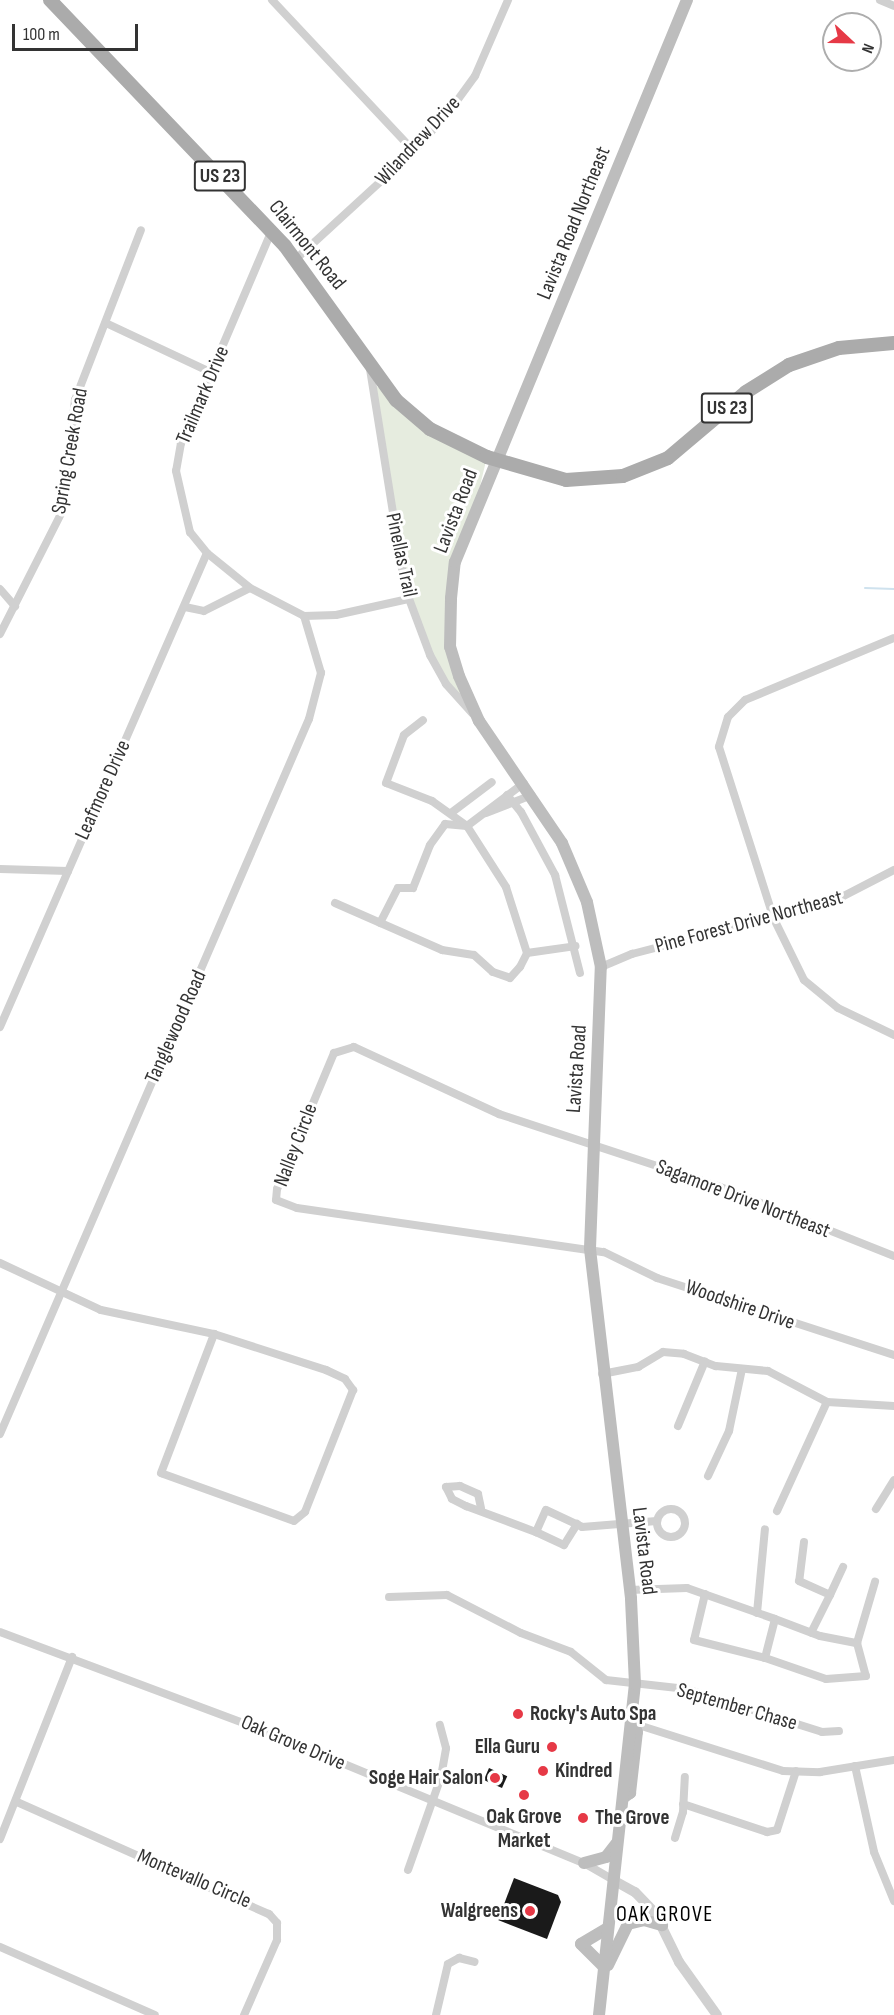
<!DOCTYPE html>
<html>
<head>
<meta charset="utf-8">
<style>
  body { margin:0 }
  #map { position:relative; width:894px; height:2015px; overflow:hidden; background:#fff; font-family:"Sofia Sans Condensed",sans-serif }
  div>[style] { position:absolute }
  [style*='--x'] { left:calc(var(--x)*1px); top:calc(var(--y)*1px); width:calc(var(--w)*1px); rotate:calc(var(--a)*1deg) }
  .green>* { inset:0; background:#e6ecdf }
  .stream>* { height:2px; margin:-1px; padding:0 1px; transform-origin:1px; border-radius:1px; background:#cfe2ee }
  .building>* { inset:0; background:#1a1a1a; transform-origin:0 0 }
  .minor>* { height:8px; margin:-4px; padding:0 4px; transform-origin:4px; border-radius:4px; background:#d0d0d0 }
  .minor>.ring { margin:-4px; padding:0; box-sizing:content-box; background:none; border:8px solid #d0d0d0; border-radius:50% }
  .tertiary>* { height:10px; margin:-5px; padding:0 5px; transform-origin:5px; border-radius:5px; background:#d0d0d0 }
  .secondary>* { height:12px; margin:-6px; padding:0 6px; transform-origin:6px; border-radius:6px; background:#bdbdbd }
  .primary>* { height:14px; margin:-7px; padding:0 7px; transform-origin:7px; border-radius:7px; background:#ababab }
  .dots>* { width:16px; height:16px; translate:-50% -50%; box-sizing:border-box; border:3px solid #fff; border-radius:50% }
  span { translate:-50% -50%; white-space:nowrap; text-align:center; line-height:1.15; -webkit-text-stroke:6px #fff; paint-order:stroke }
  .shield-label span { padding:2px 4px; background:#fff; border:2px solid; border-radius:4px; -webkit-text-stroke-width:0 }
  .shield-label { font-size:20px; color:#333; font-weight:700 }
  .street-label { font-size:21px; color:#333 }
  .poi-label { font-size:21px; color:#333; font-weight:700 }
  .left { translate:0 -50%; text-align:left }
  .right { translate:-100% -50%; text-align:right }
  .neighbourhood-label { font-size:22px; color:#000; letter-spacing:1.5px }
  .north { position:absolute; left:822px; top:12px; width:60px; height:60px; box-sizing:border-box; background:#fff; border:2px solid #adadad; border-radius:50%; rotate:112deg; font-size:16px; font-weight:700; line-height:24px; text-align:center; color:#333 }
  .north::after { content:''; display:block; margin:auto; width:21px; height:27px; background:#e63946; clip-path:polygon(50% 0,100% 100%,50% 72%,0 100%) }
  .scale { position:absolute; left:12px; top:24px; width:126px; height:27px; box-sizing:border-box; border:3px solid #333; border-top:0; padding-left:8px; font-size:18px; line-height:21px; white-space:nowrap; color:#333; -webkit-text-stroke:4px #fff; paint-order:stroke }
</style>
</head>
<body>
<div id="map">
  <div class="green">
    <div style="clip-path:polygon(375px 385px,439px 434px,487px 457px,471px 523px,455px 562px,450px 647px,479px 721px,446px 684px,408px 599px)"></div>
  </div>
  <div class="stream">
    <div style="--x:865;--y:588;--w:29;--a:2"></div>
  </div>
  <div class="building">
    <div style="left:489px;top:1768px;width:20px;height:13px;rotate:24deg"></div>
    <div style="clip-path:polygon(514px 1878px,558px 1895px,561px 1902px,547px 1939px,498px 1920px)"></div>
  </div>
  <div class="minor">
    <div style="--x:272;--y:0;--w:207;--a:46.8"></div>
    <div style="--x:880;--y:0;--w:15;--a:23"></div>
    <div style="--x:272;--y:230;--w:232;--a:113.1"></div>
    <div style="--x:181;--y:443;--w:28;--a:100"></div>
    <div style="--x:176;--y:471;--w:63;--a:77.1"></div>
    <div style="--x:190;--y:532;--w:27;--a:51"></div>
    <div style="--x:207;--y:553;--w:55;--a:39.1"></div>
    <div style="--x:250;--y:588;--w:61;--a:27.4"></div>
    <div style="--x:304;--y:616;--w:32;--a:-2"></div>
    <div style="--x:336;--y:615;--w:74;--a:-12.5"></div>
    <div style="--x:296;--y:259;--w:160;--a:-42.5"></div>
    <div style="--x:414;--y:151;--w:56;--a:-48.6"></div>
    <div style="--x:451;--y:109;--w:41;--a:-54"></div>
    <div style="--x:475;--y:76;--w:83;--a:-66.5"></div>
    <div style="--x:108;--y:324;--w:115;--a:25.2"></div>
    <div style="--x:370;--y:369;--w:222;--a:80.9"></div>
    <div style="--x:405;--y:588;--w:72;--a:69.5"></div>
    <div style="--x:430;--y:655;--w:33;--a:61"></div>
    <div style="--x:446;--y:684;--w:39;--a:48"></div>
    <div style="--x:0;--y:589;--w:23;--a:49"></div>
    <div style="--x:185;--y:607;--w:19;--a:12"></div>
    <div style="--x:204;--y:611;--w:51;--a:-26.6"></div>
    <div style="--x:0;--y:634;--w:139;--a:-63.1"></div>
    <div style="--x:63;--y:510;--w:111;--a:-83.8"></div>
    <div style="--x:75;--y:400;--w:182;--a:-68.8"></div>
    <div style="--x:894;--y:638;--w:161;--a:157.4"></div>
    <div style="--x:745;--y:700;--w:24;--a:135"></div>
    <div style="--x:728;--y:717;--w:31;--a:107"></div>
    <div style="--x:719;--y:747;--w:181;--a:72.3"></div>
    <div style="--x:774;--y:919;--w:68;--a:63.8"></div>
    <div style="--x:804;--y:980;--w:44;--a:39.5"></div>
    <div style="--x:838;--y:1008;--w:62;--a:25.7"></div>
    <div style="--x:507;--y:795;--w:22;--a:51"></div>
    <div style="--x:521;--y:812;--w:72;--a:61.6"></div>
    <div style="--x:555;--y:875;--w:101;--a:75.7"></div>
    <div style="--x:451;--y:813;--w:51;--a:-37.1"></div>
    <div style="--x:486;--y:813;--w:49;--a:-21.4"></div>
    <div style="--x:0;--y:869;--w:68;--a:1.7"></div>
    <div style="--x:335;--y:903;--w:117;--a:23.7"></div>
    <div style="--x:442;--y:950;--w:32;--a:9"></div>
    <div style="--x:474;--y:955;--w:25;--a:42"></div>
    <div style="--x:493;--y:972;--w:18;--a:19"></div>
    <div style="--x:510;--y:978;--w:15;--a:-48"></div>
    <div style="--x:520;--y:967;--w:16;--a:-63"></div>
    <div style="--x:527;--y:953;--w:69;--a:-107.7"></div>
    <div style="--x:506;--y:887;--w:72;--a:-122.6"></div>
    <div style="--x:467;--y:826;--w:43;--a:-144.5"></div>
    <div style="--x:432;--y:801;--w:49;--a:-158.6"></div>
    <div style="--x:386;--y:783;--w:51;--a:-69.4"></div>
    <div style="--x:404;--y:735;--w:24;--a:-38"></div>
    <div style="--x:380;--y:923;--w:39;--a:-63"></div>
    <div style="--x:398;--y:888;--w:15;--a:0"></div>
    <div style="--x:413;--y:888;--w:46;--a:-68.4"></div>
    <div style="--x:430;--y:845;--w:26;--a:-54"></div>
    <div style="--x:445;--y:824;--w:22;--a:5"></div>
    <div style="--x:467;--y:826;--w:71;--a:-37"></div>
    <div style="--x:527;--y:953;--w:49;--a:-8.1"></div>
    <div style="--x:601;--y:967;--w:34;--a:-23"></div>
    <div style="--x:632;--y:954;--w:207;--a:-14.6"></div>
    <div style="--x:832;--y:902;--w:70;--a:-27.3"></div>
    <div style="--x:0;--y:1027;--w:517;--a:-66.41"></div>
    <div style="--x:894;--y:1256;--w:189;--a:-158.3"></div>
    <div style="--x:718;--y:1186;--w:231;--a:-161.8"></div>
    <div style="--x:499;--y:1114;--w:160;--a:-155.2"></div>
    <div style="--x:354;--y:1047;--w:21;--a:163"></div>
    <div style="--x:334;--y:1053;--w:147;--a:112.7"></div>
    <div style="--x:277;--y:1189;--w:11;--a:95"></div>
    <div style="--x:276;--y:1200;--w:22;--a:21"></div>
    <div style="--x:297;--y:1208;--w:310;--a:8.2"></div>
    <div style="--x:604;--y:1252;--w:59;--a:26.1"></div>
    <div style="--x:657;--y:1278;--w:249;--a:18"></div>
    <div style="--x:0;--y:1263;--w:111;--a:25"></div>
    <div style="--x:101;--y:1310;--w:116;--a:12"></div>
    <div style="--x:214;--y:1334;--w:118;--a:17.8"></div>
    <div style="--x:326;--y:1370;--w:21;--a:25"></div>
    <div style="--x:345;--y:1379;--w:14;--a:54"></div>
    <div style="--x:353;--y:1390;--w:131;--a:111.5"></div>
    <div style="--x:305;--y:1512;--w:14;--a:141"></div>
    <div style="--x:294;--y:1521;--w:141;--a:-160.2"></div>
    <div style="--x:161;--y:1473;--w:149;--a:-69.1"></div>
    <div style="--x:602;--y:1374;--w:37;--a:-11"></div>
    <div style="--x:638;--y:1367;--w:29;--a:-31"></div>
    <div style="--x:663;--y:1352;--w:21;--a:5"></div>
    <div style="--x:684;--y:1354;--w:34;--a:21"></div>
    <div style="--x:716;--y:1366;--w:52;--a:5.5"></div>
    <div style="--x:768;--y:1371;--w:67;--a:27.7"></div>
    <div style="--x:827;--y:1402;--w:67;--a:3.4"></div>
    <div style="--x:678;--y:1426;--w:70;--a:-67.4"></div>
    <div style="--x:0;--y:1434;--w:779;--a:-66.63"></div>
    <div style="--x:309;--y:719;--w:48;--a:-75.4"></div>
    <div style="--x:321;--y:673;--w:59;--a:-106.6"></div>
    <div style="--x:708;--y:1476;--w:50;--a:-65"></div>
    <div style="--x:729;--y:1431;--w:63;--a:-78.2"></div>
    <div style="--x:481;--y:1508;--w:14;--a:-102"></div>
    <div style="--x:478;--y:1494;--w:20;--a:-156"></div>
    <div style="--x:460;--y:1486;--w:14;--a:176"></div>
    <div style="--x:446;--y:1487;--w:13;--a:63"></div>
    <div style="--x:452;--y:1499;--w:16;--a:27"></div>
    <div style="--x:466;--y:1506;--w:75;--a:20.4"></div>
    <div style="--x:536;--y:1532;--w:24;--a:-66"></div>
    <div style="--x:546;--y:1510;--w:40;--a:25"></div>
    <div style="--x:582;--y:1527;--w:75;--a:-4.6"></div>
    <div style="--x:876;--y:1509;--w:34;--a:-58"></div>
    <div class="ring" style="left:657px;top:1509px;width:20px;height:20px"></div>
    <div style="--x:777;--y:1511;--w:120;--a:-65.4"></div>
    <div style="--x:536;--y:1532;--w:31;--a:25"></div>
    <div style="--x:564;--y:1545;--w:25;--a:-58"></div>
    <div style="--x:804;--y:1542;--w:39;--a:97"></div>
    <div style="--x:799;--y:1581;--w:34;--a:24"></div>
    <div style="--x:830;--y:1595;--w:42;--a:116.6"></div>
    <div style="--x:629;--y:1590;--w:58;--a:-2"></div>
    <div style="--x:687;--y:1588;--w:93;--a:19.4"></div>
    <div style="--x:775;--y:1619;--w:48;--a:20.7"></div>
    <div style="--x:820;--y:1636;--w:38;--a:11"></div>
    <div style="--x:857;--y:1643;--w:34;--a:75"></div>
    <div style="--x:866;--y:1676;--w:40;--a:175.7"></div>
    <div style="--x:826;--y:1679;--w:65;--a:-161"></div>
    <div style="--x:765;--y:1658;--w:40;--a:-75.6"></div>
    <div style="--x:705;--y:1594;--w:47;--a:103.4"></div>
    <div style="--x:694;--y:1640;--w:73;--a:14.2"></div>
    <div style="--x:830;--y:1595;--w:31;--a:-65"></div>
    <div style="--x:389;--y:1597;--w:58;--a:-2"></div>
    <div style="--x:447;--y:1595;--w:83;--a:27.2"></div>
    <div style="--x:521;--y:1633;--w:53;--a:20.8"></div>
    <div style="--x:571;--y:1652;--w:45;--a:38.7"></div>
    <div style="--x:606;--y:1680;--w:81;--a:6.4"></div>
    <div style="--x:686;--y:1689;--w:143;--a:17.5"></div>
    <div style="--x:822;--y:1732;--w:17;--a:-3"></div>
    <div style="--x:757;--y:1613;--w:84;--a:-84.6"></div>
    <div style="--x:0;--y:1632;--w:285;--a:20.5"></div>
    <div style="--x:267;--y:1732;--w:343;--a:22.5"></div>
    <div style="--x:584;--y:1863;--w:34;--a:30"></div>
    <div style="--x:857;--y:1643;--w:64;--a:-73.6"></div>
    <div style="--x:632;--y:1723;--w:158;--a:17.6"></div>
    <div style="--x:783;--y:1771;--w:37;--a:2"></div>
    <div style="--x:820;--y:1772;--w:75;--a:-9.2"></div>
    <div style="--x:855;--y:1766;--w:88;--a:77.5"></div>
    <div style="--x:874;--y:1852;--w:53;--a:67.8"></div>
    <div style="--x:17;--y:1802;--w:276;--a:24"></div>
    <div style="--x:269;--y:1914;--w:12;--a:48"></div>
    <div style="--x:277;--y:1923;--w:17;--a:90"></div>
    <div style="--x:277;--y:1940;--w:82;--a:113.7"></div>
    <div style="--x:683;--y:1804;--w:89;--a:18.4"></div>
    <div style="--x:767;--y:1832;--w:10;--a:-11"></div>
    <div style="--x:777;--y:1830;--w:62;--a:-72.1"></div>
    <div style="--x:675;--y:1838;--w:27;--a:-73"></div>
    <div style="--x:683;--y:1812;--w:35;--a:-87"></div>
    <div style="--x:0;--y:1839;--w:196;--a:-68.4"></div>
    <div style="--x:408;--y:1870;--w:99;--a:-70.5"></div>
    <div style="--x:441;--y:1777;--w:29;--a:-80"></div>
    <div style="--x:446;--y:1748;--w:24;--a:-105"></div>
    <div style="--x:0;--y:1947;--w:169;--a:23.7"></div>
    <div style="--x:436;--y:2015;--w:52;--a:-76.8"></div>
    <div style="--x:448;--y:1964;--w:13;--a:-29"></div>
    <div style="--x:459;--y:1958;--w:16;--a:14"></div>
  </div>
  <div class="tertiary">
    <div style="--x:613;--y:1880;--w:25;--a:29"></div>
    <div style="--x:635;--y:1892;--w:29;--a:46"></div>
    <div style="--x:655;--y:1913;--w:55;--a:63.9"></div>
    <div style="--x:679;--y:1962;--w:65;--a:54.4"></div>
  </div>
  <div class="secondary">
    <div style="--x:623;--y:1798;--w:9;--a:-36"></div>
    <div style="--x:630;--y:1793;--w:61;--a:-83.5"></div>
    <div style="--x:637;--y:1732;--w:10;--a:-119"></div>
    <div style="--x:584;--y:1863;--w:23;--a:-15"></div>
    <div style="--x:606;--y:1857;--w:18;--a:-52"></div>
    <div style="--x:581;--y:1944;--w:33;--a:45"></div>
    <div style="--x:581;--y:1944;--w:31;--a:-31"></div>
    <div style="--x:608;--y:1965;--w:46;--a:-64"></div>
    <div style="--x:628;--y:1924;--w:16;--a:-14"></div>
    <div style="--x:644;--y:1920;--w:19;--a:16"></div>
    <div style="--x:599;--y:2015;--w:333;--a:-83.8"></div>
    <div style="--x:635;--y:1684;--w:86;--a:-92.7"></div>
    <div style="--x:631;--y:1598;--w:352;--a:-96.7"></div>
    <div style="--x:590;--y:1248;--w:281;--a:-87.8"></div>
    <div style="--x:601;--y:967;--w:66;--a:-102.2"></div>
    <div style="--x:587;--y:902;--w:64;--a:-113"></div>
    <div style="--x:562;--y:843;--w:148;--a:-124.2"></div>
    <div style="--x:479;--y:721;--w:49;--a:-114"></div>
    <div style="--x:459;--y:676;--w:30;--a:-107"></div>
    <div style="--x:450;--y:647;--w:49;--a:-88.8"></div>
    <div style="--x:451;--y:598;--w:36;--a:-84"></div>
    <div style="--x:455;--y:562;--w:608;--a:-67.57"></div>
  </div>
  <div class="primary">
    <div style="--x:50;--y:0;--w:340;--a:46.3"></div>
    <div style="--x:285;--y:246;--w:190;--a:54.2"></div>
    <div style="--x:396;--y:400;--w:45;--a:40.5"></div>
    <div style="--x:430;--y:429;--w:64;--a:26.2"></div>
    <div style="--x:487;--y:457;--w:82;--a:16.2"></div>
    <div style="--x:566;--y:480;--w:57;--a:-4"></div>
    <div style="--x:623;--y:476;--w:48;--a:-21.8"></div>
    <div style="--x:668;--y:458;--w:102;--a:-40.2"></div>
    <div style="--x:746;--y:392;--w:51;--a:-32.1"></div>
    <div style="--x:789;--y:365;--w:53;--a:-18.8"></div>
    <div style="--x:839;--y:348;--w:55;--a:-5.2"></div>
  </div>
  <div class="dots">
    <div style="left:518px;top:1714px;background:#e63946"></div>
    <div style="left:552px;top:1747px;background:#e63946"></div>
    <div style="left:543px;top:1771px;background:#e63946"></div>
    <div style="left:495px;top:1778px;background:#e63946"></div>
    <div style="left:524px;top:1795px;background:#e63946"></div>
    <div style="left:583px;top:1818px;background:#e63946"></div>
    <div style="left:530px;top:1911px;background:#e63946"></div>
  </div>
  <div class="shield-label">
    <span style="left:220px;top:176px">US 23</span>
    <span style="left:727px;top:408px">US 23</span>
  </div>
  <div class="street-label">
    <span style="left:418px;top:141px;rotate:-47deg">Wilandrew Drive</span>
    <span style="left:574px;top:223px;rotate:-68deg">Lavista Road Northeast</span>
    <span style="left:307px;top:245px;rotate:51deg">Clairmont Road</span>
    <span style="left:203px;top:395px;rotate:-67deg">Trailmark Drive</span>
    <span style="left:70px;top:451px;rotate:-80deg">Spring Creek Road</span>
    <span style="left:456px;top:511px;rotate:-69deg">Lavista Road</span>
    <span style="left:401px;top:555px;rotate:78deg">Pinellas Trail</span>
    <span style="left:103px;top:790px;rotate:-66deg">Leafmore Drive</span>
    <span style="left:749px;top:922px;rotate:-15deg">Pine Forest Drive Northeast</span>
    <span style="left:176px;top:1027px;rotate:-66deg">Tanglewood Road</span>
    <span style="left:577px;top:1069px;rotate:-86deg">Lavista Road</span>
    <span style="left:296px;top:1145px;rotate:-69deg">Nalley Circle</span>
    <span style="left:743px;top:1199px;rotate:21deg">Sagamore Drive Northeast</span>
    <span style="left:740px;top:1305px;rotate:19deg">Woodshire Drive</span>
    <span style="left:644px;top:1551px;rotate:83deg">Lavista Road</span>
    <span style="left:737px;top:1707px;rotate:16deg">September Chase</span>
    <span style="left:293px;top:1743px;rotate:23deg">Oak Grove Drive</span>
    <span style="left:194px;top:1879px;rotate:23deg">Montevallo Circle</span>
  </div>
  <div class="poi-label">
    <span class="left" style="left:530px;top:1714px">Rocky's Auto Spa</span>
    <span class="right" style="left:540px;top:1747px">Ella Guru</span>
    <span class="left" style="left:555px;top:1771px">Kindred</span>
    <span class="right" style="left:483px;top:1778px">Soge Hair Salon</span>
    <span style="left:524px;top:1829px">Oak Grove<br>Market</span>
    <span class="left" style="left:595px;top:1818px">The Grove</span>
    <span class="right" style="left:518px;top:1911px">Walgreens</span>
  </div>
  <div class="neighbourhood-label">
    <span style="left:665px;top:1915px">OAK GROVE</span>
  </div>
  <div class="north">N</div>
  <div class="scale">100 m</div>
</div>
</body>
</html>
